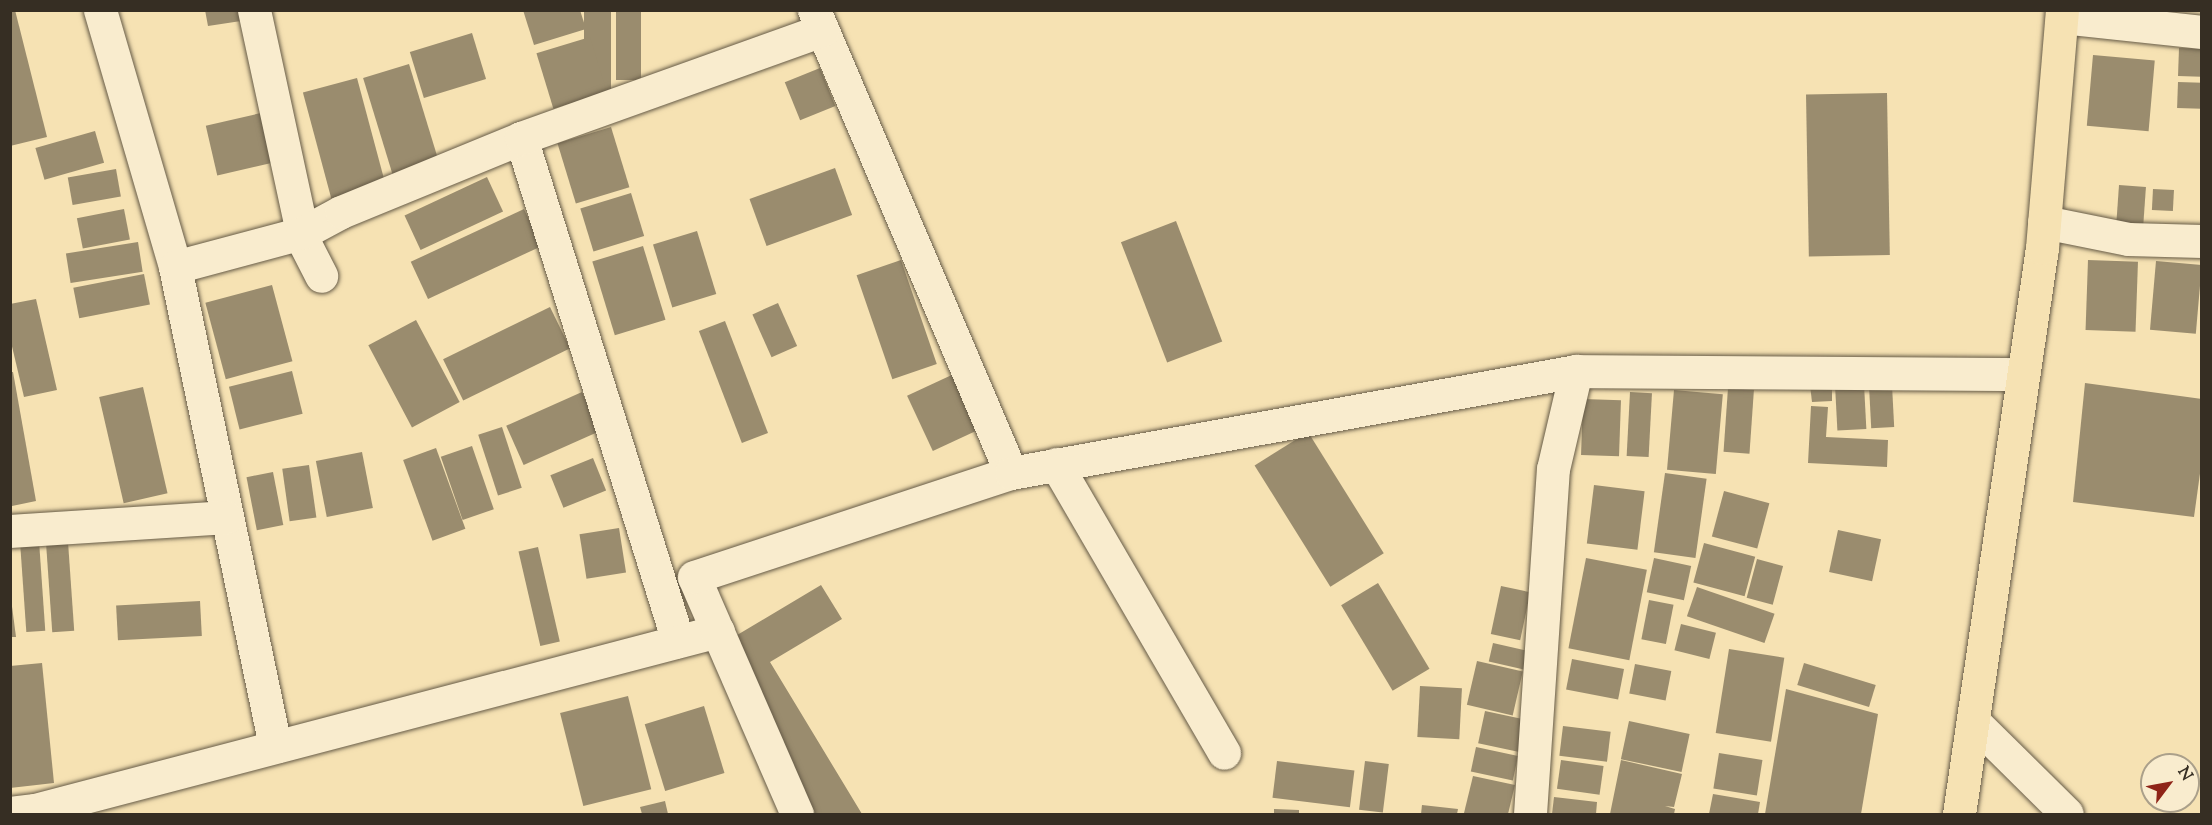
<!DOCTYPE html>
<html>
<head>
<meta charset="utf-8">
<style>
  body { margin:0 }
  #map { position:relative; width:2212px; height:825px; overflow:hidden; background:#f6e2b3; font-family:"Sorts Mill Goudy",serif }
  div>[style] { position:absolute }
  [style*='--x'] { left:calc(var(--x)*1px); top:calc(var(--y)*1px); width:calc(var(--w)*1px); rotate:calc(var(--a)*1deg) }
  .building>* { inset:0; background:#9a8c6e; transform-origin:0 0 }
  .roads { filter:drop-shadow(0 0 2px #665b47) drop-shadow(0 0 2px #665b47) }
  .minor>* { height:33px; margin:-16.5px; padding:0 16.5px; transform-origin:16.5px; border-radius:16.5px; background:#f9ecce }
  .major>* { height:33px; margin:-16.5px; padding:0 16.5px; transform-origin:16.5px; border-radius:16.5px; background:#f6e2b3 }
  span { translate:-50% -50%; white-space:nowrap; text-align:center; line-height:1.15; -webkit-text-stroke:4.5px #f9ecce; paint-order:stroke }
  .frame { position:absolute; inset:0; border:12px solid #362e23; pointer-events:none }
  .north { position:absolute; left:2140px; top:753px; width:60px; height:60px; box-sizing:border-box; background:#f9ecce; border:2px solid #aba08a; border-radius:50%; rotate:58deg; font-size:16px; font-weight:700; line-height:24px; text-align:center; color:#362e23 }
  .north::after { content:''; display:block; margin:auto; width:21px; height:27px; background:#8f2418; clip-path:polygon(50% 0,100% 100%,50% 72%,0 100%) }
</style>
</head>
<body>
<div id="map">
  <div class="building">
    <div style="clip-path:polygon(10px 10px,15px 10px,47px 137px,10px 146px)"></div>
    <div style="clip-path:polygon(205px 10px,239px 10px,241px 21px,208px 26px)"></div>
    <div style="clip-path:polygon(523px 10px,580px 10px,586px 29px,534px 45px)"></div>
    <div style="left:584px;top:10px;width:27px;height:85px"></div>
    <div style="left:616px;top:10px;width:25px;height:70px"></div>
    <div style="left:472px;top:33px;width:48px;height:65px;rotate:73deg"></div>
    <div style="left:590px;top:37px;width:58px;height:56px;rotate:73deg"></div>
    <div style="left:2179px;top:48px;width:23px;height:28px;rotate:2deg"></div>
    <div style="left:2093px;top:55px;width:62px;height:71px;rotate:5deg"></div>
    <div style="left:409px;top:64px;width:103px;height:48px;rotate:73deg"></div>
    <div style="left:820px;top:68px;width:41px;height:38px;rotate:68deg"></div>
    <div style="left:357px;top:78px;width:112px;height:56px;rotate:75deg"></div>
    <div style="left:2178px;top:82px;width:24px;height:26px;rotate:2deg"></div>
    <div style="left:1887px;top:93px;width:162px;height:81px;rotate:89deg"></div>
    <div style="left:274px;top:110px;width:51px;height:70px;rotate:77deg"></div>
    <div style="left:611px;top:127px;width:63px;height:56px;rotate:73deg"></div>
    <div style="left:95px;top:131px;width:33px;height:62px;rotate:74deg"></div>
    <div style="left:835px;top:168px;width:50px;height:91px;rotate:70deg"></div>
    <div style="left:116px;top:169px;width:28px;height:49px;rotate:80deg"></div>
    <div style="left:487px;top:177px;width:38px;height:91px;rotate:65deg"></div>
    <div style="left:2119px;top:185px;width:27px;height:49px;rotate:4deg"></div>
    <div style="left:2153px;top:189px;width:21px;height:21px;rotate:3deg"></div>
    <div style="left:631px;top:193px;width:45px;height:53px;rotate:73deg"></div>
    <div style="left:124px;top:209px;width:31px;height:48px;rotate:79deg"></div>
    <div style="left:524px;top:209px;width:41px;height:125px;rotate:65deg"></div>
    <div style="left:1176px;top:221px;width:129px;height:59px;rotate:69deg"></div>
    <div style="left:697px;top:231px;width:66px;height:46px;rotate:73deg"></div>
    <div style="left:138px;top:242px;width:30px;height:73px;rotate:81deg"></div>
    <div style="left:643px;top:246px;width:77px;height:53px;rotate:73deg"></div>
    <div style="left:901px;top:260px;width:110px;height:47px;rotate:71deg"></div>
    <div style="left:2088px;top:260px;width:50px;height:70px;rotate:2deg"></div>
    <div style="left:2156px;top:261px;width:46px;height:69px;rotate:5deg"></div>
    <div style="left:144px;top:274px;width:31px;height:72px;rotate:79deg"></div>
    <div style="left:272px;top:285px;width:79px;height:69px;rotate:75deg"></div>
    <div style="clip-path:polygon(36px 299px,57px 390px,24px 397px,10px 338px,10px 304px)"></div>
    <div style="left:778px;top:303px;width:47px;height:28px;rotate:66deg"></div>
    <div style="left:550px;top:307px;width:46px;height:119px;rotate:64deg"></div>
    <div style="left:416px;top:320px;width:93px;height:54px;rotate:62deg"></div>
    <div style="left:725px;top:321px;width:120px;height:28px;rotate:69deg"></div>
    <div style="left:292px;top:371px;width:44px;height:65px;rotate:76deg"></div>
    <div style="clip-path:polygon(10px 372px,13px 372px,36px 501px,12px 506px)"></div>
    <div style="left:956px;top:373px;width:61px;height:54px;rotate:65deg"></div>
    <div style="clip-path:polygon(2085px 383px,2202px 399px,2202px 459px,2194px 517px,2073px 502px)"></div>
    <div style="left:1864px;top:384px;width:45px;height:29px;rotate:87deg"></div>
    <div style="clip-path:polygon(1810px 385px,1832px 387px,1832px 401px,1812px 402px)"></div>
    <div style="left:1892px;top:385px;width:42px;height:23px;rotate:87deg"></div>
    <div style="left:143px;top:387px;width:109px;height:45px;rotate:77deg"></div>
    <div style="left:1728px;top:388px;width:26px;height:64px;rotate:4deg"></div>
    <div style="left:1674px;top:390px;width:49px;height:80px;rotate:5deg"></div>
    <div style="left:582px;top:392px;width:43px;height:83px;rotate:66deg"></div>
    <div style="left:1630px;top:392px;width:22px;height:64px;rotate:3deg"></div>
    <div style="left:1583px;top:399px;width:38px;height:56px;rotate:2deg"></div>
    <div style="clip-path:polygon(1811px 406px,1828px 407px,1826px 437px,1888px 440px,1887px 467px,1808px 463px)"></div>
    <div style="left:502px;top:427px;width:64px;height:25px;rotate:72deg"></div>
    <div style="left:1308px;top:432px;width:143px;height:63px;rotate:58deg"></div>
    <div style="left:472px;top:446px;width:67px;height:33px;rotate:71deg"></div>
    <div style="left:436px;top:448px;width:86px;height:35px;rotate:70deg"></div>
    <div style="left:362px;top:452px;width:57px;height:47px;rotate:79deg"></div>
    <div style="left:593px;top:458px;width:35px;height:46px;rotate:68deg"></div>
    <div style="left:309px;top:465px;width:53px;height:27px;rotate:82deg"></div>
    <div style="left:273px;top:472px;width:54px;height:27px;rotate:79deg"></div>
    <div style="left:1665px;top:473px;width:42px;height:80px;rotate:8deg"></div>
    <div style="left:1594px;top:485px;width:51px;height:59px;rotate:7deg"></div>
    <div style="left:1724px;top:491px;width:47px;height:47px;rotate:15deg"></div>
    <div style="left:619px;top:528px;width:45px;height:40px;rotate:81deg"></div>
    <div style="left:1838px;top:530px;width:44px;height:43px;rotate:12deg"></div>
    <div style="left:39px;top:541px;width:90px;height:19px;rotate:86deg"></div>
    <div style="left:68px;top:542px;width:89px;height:22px;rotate:86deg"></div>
    <div style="left:1704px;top:543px;width:53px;height:41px;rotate:15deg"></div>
    <div style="left:538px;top:547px;width:97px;height:20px;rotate:77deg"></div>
    <div style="left:1586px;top:558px;width:62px;height:92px;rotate:11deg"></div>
    <div style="left:1654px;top:558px;width:38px;height:35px;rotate:12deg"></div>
    <div style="left:1757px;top:559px;width:27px;height:40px;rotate:15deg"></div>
    <div style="left:1378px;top:583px;width:100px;height:43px;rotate:59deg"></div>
    <div style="clip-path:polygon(821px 585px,842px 619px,770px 662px,862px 814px,810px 814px,712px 650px)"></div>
    <div style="left:1501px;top:586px;width:30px;height:49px;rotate:12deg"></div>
    <div style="left:1697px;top:587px;width:82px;height:31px;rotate:19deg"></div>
    <div style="clip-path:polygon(10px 591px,16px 637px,10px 637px)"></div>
    <div style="left:1649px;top:600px;width:25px;height:40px;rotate:11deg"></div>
    <div style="left:200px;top:601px;width:35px;height:84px;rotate:87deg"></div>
    <div style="left:1681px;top:624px;width:36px;height:27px;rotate:14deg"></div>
    <div style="left:1493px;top:643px;width:39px;height:19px;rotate:13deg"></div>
    <div style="left:1729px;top:649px;width:56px;height:85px;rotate:9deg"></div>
    <div style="left:1572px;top:659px;width:53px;height:31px;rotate:11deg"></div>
    <div style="left:1477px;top:661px;width:47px;height:45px;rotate:13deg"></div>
    <div style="clip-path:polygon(42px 663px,54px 783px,10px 788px,10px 666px)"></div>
    <div style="left:1804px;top:663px;width:75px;height:23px;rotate:17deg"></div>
    <div style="left:1635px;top:664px;width:37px;height:30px;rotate:11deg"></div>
    <div style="left:1420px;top:686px;width:42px;height:51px;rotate:3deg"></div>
    <div style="clip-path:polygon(1786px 689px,1878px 714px,1861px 814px,1765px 814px)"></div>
    <div style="left:628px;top:696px;width:96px;height:70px;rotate:76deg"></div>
    <div style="left:704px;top:706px;width:70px;height:62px;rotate:73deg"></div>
    <div style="left:1485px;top:711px;width:42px;height:33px;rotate:12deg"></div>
    <div style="left:1629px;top:721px;width:62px;height:39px;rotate:12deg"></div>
    <div style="left:1563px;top:726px;width:48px;height:30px;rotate:7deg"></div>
    <div style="left:1476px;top:747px;width:43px;height:25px;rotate:12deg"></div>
    <div style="left:1719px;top:753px;width:44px;height:36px;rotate:9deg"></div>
    <div style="left:1561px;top:760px;width:43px;height:29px;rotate:8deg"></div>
    <div style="clip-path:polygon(1621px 760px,1682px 774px,1674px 807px,1665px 806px,1675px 809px,1674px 814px,1610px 814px)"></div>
    <div style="left:1277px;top:761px;width:78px;height:37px;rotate:7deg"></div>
    <div style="left:1365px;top:761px;width:24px;height:49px;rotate:7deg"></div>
    <div style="clip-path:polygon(1473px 776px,1515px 785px,1508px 814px,1464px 813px)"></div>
    <div style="clip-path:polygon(1713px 794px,1760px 802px,1758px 814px,1709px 814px)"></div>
    <div style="clip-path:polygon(1554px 797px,1597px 802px,1596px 814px,1552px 814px)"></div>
    <div style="clip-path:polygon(665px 801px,668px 814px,642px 814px,640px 807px)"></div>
    <div style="clip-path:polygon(1422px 805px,1458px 809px,1457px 814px,1421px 814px)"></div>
    <div style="clip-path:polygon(1274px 809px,1299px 810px,1299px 814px,1274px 814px)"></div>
  </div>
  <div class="roads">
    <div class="minor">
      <div style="--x:100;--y:10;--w:268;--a:73.7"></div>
      <div style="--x:175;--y:267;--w:490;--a:78.2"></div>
      <div style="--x:254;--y:10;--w:237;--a:77.8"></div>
      <div style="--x:304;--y:242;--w:38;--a:63"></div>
      <div style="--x:814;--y:10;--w:503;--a:66.95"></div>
      <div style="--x:2062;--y:17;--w:141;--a:6.1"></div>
      <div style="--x:521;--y:138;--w:527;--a:72.67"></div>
      <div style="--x:2044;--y:222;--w:86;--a:11.4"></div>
      <div style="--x:2128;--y:239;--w:74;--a:1.5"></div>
      <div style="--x:175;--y:267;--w:131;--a:-15"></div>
      <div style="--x:302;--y:233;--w:44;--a:-28.3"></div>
      <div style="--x:341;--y:212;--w:195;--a:-22.3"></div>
      <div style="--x:521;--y:138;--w:320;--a:-19.7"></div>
      <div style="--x:1056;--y:464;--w:334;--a:59.8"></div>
      <div style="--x:10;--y:531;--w:217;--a:-3.7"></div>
      <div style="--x:1975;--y:723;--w:129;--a:44.7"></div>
      <div style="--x:10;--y:813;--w:25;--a:-7"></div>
      <div style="--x:35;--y:810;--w:706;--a:-14.69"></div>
      <div style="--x:797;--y:814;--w:258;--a:-113.5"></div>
      <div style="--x:694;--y:577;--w:334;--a:-18.2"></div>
      <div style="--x:1011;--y:473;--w:574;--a:-10.23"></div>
      <div style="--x:1576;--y:371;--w:446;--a:0.4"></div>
      <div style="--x:1530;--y:814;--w:346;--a:-86.2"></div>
      <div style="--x:1553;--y:469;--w:101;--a:-76.8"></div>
    </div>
    <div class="major">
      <div style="--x:1959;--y:814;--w:572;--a:-81.66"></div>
      <div style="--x:2042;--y:248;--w:239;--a:-85.2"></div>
    </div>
  </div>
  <div class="frame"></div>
  <div class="north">N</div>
</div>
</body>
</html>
